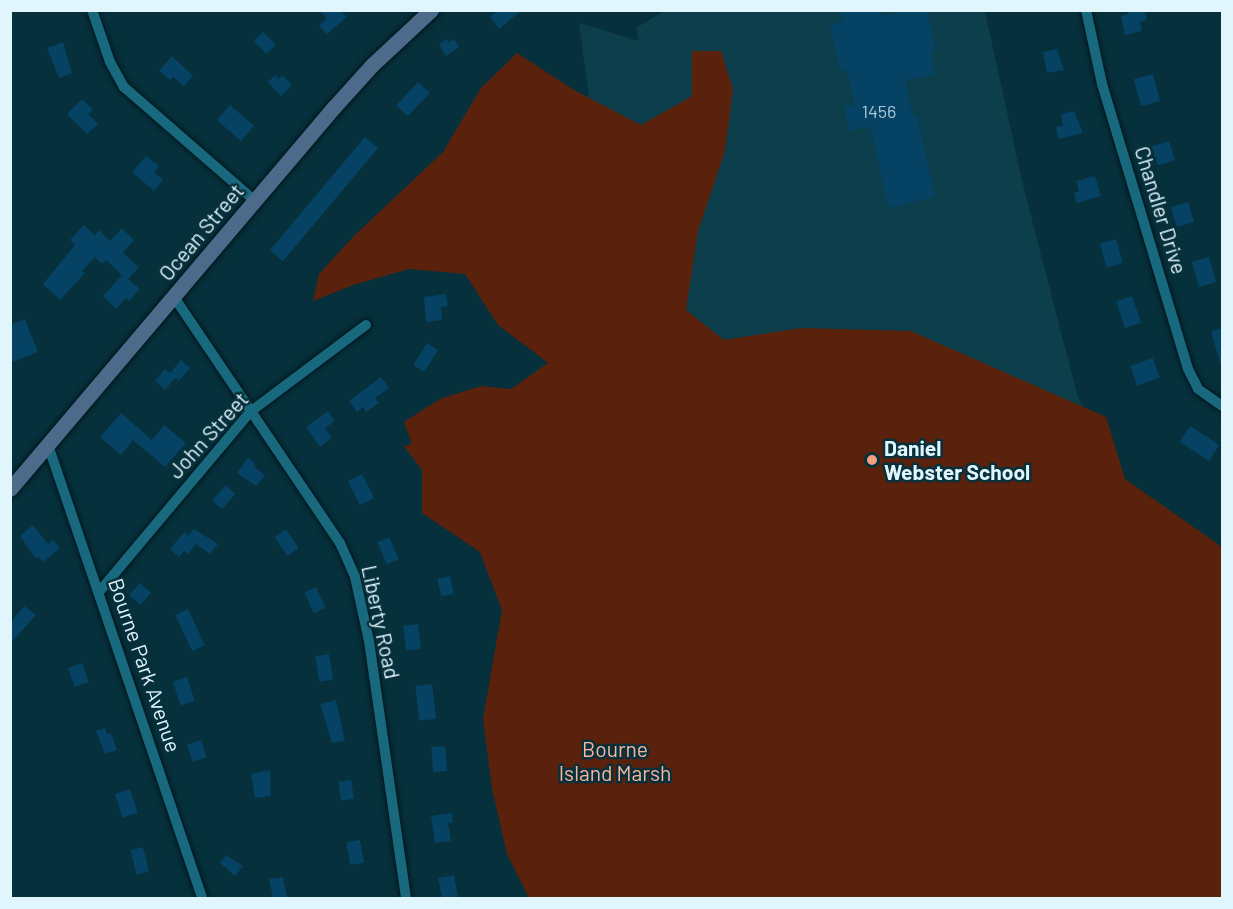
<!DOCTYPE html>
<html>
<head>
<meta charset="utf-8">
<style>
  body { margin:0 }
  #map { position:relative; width:1233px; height:909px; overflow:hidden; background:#06303b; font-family:Barlow,sans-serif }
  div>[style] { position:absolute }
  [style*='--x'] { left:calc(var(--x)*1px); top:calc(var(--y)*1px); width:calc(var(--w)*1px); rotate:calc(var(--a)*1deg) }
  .built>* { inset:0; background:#0d3e4b }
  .green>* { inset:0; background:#5a220c }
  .building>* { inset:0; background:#054263; transform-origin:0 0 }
  .roads { filter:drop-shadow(0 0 2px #01161d) drop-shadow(0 0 2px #01161d) }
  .street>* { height:10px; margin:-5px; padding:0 5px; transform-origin:5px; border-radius:5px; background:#19697e }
  .secondary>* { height:15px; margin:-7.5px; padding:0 7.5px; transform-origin:7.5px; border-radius:7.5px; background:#4c6b8b }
  .dots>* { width:16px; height:16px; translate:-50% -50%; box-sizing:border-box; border:3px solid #06303b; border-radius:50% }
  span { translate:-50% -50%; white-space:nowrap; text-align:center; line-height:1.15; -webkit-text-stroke:5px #06303b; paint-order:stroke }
  .number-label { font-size:18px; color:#a9c8d6 }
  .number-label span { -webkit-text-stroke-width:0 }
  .street-label { font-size:21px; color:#e0f5fc }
  .poi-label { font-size:21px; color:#e0f5fc; font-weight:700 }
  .left { translate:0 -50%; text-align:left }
  .park-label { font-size:21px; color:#fbb59d }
  .frame { position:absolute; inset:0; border:12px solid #e0f5fc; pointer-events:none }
</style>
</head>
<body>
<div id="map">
  <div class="built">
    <div style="clip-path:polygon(664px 11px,985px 11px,1022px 181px,1077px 394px,1097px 441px,1075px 812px,515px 140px,589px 96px,579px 23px,639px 41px,636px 28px)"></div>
  </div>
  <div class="green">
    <div style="clip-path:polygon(692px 51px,721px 51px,733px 89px,725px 151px,698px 231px,686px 310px,724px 340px,801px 328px,911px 331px,1106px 417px,1125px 479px,1222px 547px,1222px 898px,529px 898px,507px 854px,492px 788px,483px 719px,502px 610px,480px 552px,422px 513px,422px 470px,404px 446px,412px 444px,404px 422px,440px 399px,481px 386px,511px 389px,548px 363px,498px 325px,465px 274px,409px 269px,353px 285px,313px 301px,319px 274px,354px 236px,443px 152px,481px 88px,517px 53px,574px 90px,641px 125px,692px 96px)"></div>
  </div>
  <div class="building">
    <div style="clip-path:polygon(319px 10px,340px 10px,347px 17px,327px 34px,319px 26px,327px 18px)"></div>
    <div style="clip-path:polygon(498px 10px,522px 10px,499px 29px,490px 17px)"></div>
    <div style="clip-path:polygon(839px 10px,882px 10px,883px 16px,905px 10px,927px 10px,936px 50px,930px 51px,935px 74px,905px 81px,913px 116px,917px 115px,935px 197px,889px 208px,870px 126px,849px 131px,844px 107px,855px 105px,847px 70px,840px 71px,830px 24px,842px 22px)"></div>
    <div style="clip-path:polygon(1127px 10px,1145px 10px,1147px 20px,1140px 22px,1142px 31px,1125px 35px,1121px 16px,1128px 14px)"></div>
    <div style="left:263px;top:32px;width:18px;height:13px;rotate:45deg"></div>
    <div style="clip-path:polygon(447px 39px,449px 42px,454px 39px,459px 47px,446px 56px,439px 44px)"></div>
    <div style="clip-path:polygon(63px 42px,72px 73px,59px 78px,47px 48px)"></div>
    <div style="clip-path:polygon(1057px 49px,1064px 70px,1047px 73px,1043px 52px)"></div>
    <div style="clip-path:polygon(172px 56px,193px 76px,184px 86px,173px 77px,170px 80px,159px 71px)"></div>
    <div style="left:1153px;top:74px;width:28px;height:20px;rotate:75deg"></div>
    <div style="clip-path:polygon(275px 75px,279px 79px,282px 75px,292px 85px,281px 96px,268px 82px)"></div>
    <div style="left:418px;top:82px;width:16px;height:32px;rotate:43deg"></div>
    <div style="clip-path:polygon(82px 99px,93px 110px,88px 114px,98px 124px,87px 134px,67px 114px)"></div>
    <div style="left:230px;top:105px;width:32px;height:20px;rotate:41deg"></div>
    <div style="clip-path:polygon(1074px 111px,1083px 133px,1058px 139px,1056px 127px,1063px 126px,1061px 114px)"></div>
    <div style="left:365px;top:137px;width:17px;height:148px;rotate:40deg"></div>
    <div style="left:1169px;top:141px;width:20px;height:18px;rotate:72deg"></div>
    <div style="clip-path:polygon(146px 156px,159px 166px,154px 172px,163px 180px,154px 191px,132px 172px)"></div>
    <div style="clip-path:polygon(1095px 176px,1101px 196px,1077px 203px,1074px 193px,1079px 191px,1076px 181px)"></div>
    <div style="left:1188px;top:202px;width:21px;height:18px;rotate:73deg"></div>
    <div style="clip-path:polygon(84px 225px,95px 235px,99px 230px,110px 241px,122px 228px,134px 240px,123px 253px,139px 267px,128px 279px,140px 289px,129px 301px,126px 298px,116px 309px,103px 296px,122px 275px,106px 260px,102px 264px,95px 257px,82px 271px,85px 273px,60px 300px,43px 284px,75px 245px,70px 240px)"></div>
    <div style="left:1116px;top:239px;width:25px;height:17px;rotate:74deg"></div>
    <div style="left:1209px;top:257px;width:26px;height:18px;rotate:74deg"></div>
    <div style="clip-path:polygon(446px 294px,448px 306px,441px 307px,442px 320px,426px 322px,424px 297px)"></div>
    <div style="left:1132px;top:296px;width:28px;height:17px;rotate:71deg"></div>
    <div style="clip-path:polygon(25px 319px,38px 352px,10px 363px,10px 325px)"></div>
    <div style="clip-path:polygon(1222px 328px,1222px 362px,1220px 363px,1211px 331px)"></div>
    <div style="left:427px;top:343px;width:13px;height:26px;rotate:32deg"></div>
    <div style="left:1153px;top:358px;width:21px;height:24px;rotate:71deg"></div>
    <div style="clip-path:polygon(181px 360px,190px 368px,179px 381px,175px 378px,165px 390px,155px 381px,165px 369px,170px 373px)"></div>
    <div style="clip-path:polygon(381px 377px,389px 388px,375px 398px,379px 403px,366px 412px,363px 407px,357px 412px,349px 401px)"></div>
    <div style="clip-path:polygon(328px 411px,335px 421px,325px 428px,332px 438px,320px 447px,306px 427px)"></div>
    <div style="clip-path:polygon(121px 413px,152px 440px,164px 425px,186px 443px,165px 467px,133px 440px,121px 455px,100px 437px)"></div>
    <div style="left:1190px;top:426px;width:35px;height:19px;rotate:33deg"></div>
    <div style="clip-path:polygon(248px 458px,256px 464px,254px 467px,265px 475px,256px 486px,237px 473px)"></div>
    <div style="left:362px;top:474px;width:27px;height:16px;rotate:63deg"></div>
    <div style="left:226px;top:485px;width:13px;height:21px;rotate:42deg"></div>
    <div style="clip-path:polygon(33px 525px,48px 544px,53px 540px,60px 548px,43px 562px,38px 557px,36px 559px,20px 536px)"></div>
    <div style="clip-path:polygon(194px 529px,218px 544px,210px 554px,196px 544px,188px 554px,184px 551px,179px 557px,170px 549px,184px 532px,188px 536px)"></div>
    <div style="left:286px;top:529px;width:23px;height:14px;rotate:56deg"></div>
    <div style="left:389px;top:537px;width:24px;height:13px;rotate:66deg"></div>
    <div style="left:450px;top:576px;width:18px;height:13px;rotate:77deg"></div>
    <div style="left:140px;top:583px;width:15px;height:16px;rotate:42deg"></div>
    <div style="left:316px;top:587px;width:23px;height:13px;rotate:65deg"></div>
    <div style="clip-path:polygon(24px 606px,36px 615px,10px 644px,10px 623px)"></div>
    <div style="left:188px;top:609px;width:40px;height:14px;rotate:65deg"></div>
    <div style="left:418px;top:624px;width:25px;height:15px;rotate:83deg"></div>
    <div style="left:329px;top:654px;width:26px;height:14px;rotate:81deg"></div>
    <div style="left:82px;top:663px;width:20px;height:15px;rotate:70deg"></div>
    <div style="left:187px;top:677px;width:25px;height:15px;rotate:72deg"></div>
    <div style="left:432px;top:684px;width:35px;height:17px;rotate:83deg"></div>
    <div style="clip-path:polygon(336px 700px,345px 741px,332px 743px,320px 704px)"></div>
    <div style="clip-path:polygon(105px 728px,107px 734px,111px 733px,117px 750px,105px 754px,96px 731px)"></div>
    <div style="left:201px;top:740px;width:18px;height:15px;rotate:71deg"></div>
    <div style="left:445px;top:746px;width:25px;height:14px;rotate:85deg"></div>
    <div style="clip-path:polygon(270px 770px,271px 796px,255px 798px,251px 774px)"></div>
    <div style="left:351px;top:780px;width:19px;height:13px;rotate:81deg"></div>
    <div style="left:130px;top:789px;width:25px;height:16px;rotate:72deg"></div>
    <div style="clip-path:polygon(452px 813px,453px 822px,448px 823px,451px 841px,435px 843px,431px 816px)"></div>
    <div style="left:360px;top:840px;width:23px;height:14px;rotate:80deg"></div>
    <div style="left:143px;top:847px;width:25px;height:13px;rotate:76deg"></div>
    <div style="clip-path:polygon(226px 855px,243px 866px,235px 876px,220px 863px)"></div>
    <div style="clip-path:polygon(454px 875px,458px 898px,442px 898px,438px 878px)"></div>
    <div style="clip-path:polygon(283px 877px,287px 898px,273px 898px,269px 879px)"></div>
  </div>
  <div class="roads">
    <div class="street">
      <div style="--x:92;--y:10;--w:55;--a:70.9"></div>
      <div style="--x:110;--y:62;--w:29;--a:61"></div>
      <div style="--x:124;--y:87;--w:174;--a:41"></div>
      <div style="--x:1086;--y:10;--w:76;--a:77.8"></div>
      <div style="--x:1102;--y:84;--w:298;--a:73.2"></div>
      <div style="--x:1188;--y:369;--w:22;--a:63"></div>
      <div style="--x:1198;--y:389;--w:29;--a:35"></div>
      <div style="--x:174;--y:297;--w:297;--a:56"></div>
      <div style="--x:340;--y:543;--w:37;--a:66"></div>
      <div style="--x:355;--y:577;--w:66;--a:77.7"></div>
      <div style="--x:369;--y:641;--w:260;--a:81.8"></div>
      <div style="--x:48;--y:445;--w:478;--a:71.2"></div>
      <div style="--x:99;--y:592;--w:235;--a:-50"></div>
      <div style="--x:250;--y:412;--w:145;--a:-36.9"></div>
    </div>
    <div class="secondary">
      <div style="--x:10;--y:489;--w:501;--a:-49.7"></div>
      <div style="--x:334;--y:107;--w:57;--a:-47.9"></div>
      <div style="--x:372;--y:65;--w:81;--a:-43"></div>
    </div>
  </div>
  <div class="dots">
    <div style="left:872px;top:460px;background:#f39f82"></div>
  </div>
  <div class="number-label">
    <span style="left:879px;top:111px">1456</span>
  </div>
  <div class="street-label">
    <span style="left:1161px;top:210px;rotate:73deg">Chandler Drive</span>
    <span style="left:201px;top:232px;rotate:-50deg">Ocean Street</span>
    <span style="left:208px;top:435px;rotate:-48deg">John Street</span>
    <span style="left:381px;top:622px;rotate:78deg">Liberty Road</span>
    <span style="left:145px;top:665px;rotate:71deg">Bourne Park Avenue</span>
  </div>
  <div class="poi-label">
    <span class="left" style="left:884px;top:460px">Daniel<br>Webster School</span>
  </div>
  <div class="park-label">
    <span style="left:615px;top:761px">Bourne<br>Island Marsh</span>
  </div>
  <div class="frame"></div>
</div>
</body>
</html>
